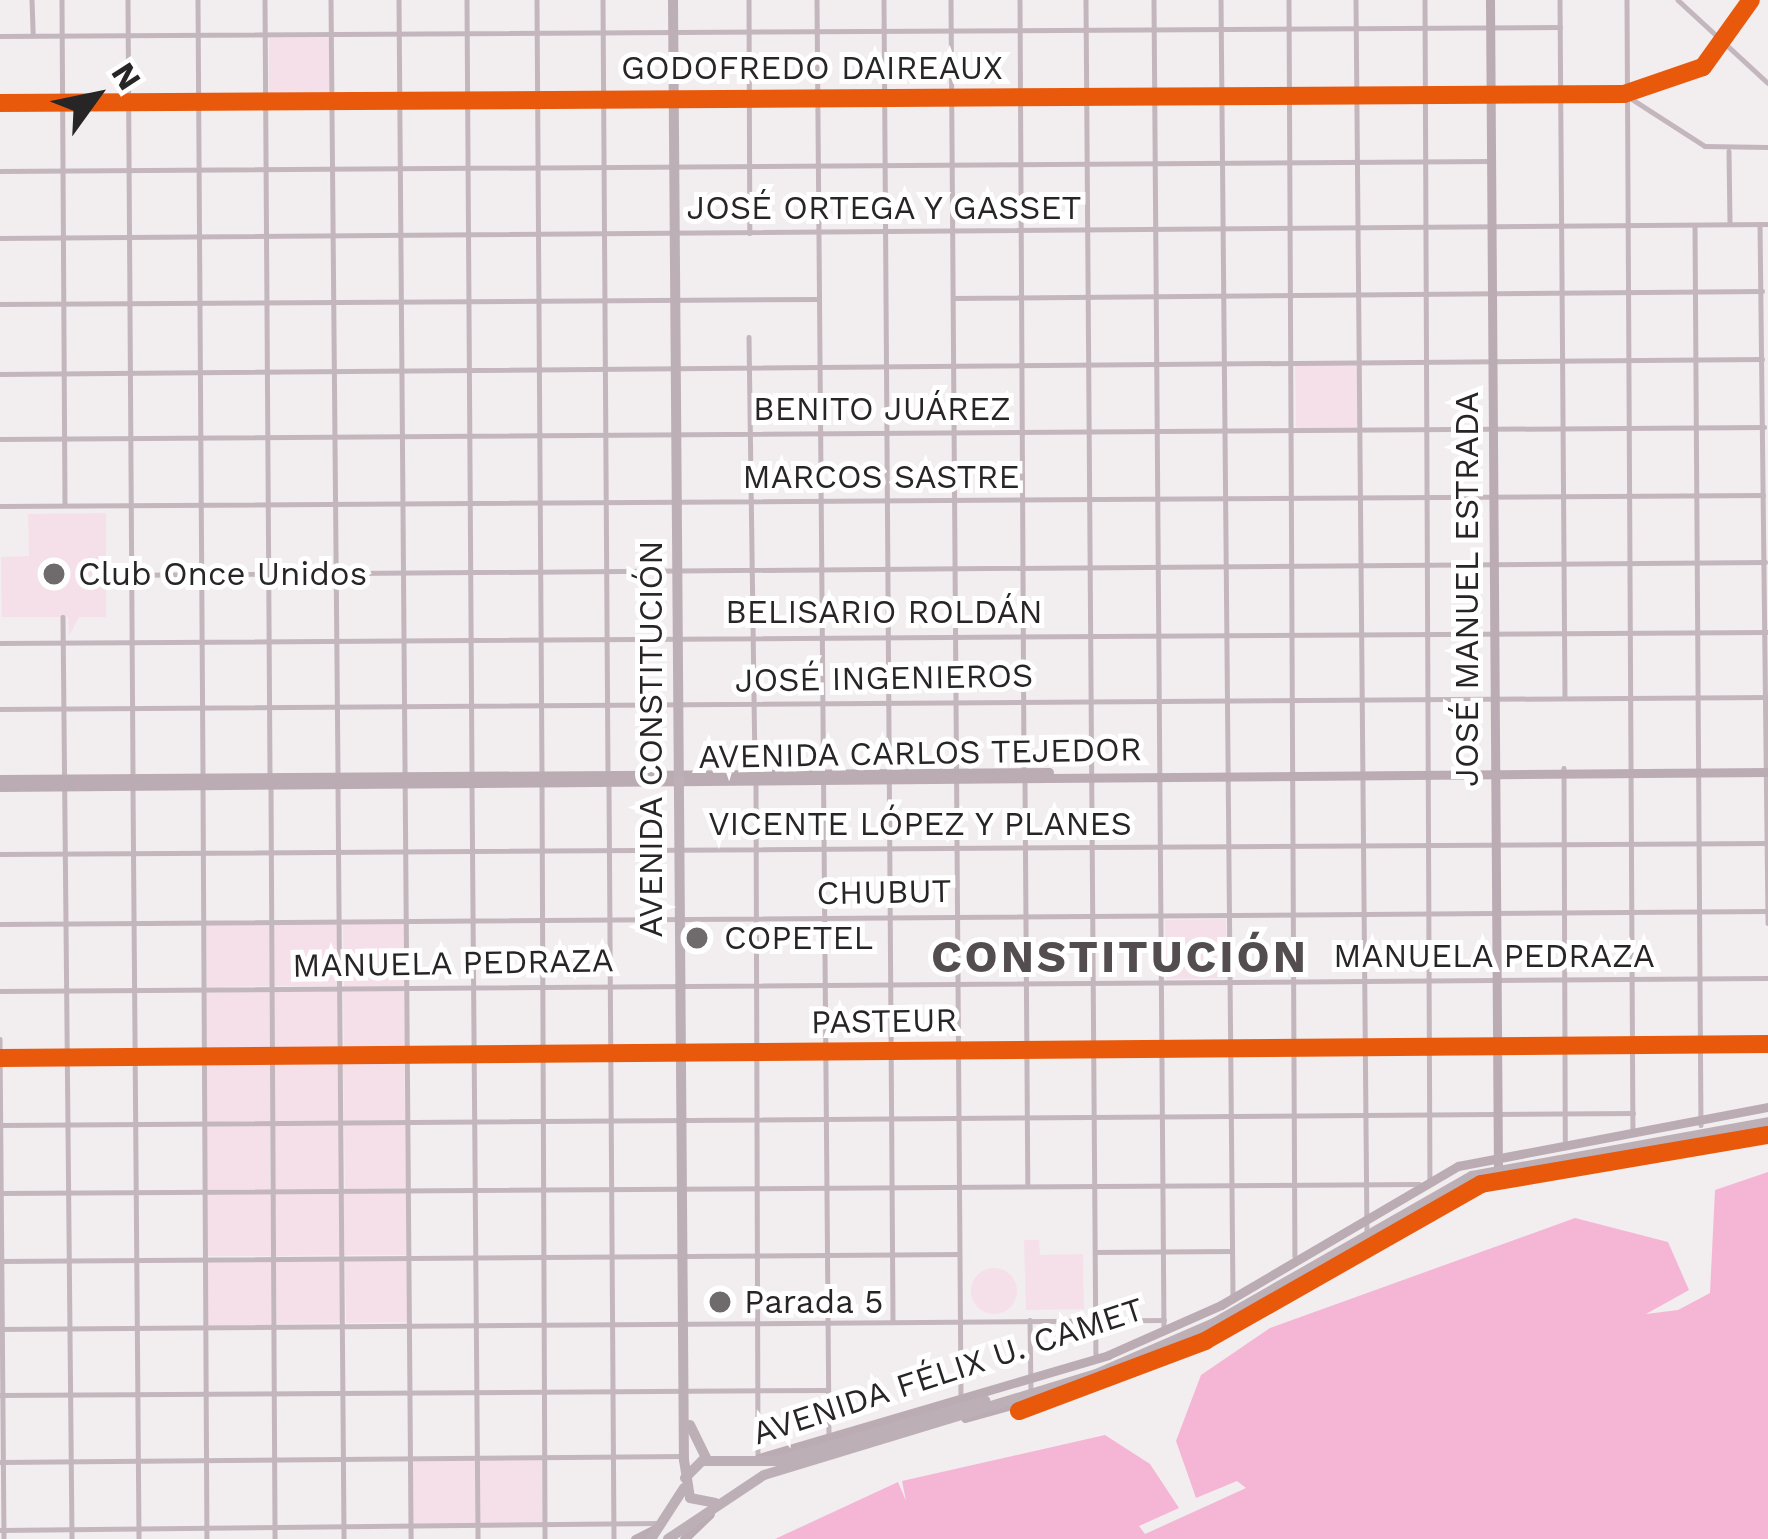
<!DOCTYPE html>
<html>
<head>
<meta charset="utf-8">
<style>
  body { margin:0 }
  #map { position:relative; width:1768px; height:1539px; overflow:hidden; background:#f2edef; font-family:"Work Sans",sans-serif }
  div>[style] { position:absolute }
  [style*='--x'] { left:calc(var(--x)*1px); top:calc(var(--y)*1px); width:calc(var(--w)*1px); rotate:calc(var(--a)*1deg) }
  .green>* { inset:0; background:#f5e0ea; transform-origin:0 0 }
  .round { border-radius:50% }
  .water>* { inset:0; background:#f5b6d6 }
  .street>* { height:4.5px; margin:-2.25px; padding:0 2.25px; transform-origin:2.25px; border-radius:2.25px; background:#c3b7bd }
  .secondary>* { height:9px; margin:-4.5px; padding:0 4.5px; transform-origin:4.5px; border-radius:4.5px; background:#bbacb4 }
  .primary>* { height:10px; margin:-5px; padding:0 5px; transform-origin:5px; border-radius:5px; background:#bdafb6 }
  .cycleway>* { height:18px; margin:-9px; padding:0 9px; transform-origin:9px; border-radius:9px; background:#e8590c }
  .dots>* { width:33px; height:33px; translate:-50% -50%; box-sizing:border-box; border:6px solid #fff; border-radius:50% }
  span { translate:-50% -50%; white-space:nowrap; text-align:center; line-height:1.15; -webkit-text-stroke:10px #fff; paint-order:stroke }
  .street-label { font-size:33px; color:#282526 }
  .poi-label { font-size:33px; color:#282526 }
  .left { translate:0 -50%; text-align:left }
  .district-label { font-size:45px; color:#534d50; font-weight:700; letter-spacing:3px }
  .north { position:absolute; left:36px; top:36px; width:120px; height:120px; -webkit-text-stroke:9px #fff; paint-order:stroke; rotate:57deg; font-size:33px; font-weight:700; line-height:48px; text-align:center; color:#282526 }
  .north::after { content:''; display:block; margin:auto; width:42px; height:54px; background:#282526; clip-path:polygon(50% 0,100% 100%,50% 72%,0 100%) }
</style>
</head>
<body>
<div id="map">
  <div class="green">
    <div style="left:269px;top:38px;width:60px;height:63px"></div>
    <div style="left:1358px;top:364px;width:66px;height:63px;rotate:89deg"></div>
    <div style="clip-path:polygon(106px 513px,106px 617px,79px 617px,69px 636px,68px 617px,2px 617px,1px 557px,29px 556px,28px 514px)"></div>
    <div style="left:1226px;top:919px;width:59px;height:61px;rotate:89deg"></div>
    <div style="left:404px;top:923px;width:63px;height:61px;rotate:89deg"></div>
    <div style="left:269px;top:924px;width:62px;height:63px;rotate:89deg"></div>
    <div style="left:273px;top:924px;width:65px;height:62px"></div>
    <div style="left:404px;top:990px;width:63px;height:61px;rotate:89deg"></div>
    <div style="left:269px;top:991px;width:63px;height:63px;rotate:89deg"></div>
    <div style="left:338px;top:991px;width:62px;height:64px;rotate:89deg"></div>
    <div style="left:404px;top:1057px;width:63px;height:61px;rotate:89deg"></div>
    <div style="left:270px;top:1058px;width:63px;height:64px;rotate:89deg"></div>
    <div style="left:274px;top:1058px;width:65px;height:63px"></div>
    <div style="left:405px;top:1124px;width:64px;height:61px;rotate:89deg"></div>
    <div style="left:274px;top:1125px;width:65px;height:64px"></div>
    <div style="left:207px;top:1126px;width:63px;height:63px"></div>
    <div style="left:340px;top:1193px;width:62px;height:65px;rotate:89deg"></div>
    <div style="left:344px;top:1193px;width:62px;height:62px"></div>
    <div style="left:208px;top:1194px;width:63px;height:62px"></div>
    <div style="clip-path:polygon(1024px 1240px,1039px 1240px,1040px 1255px,1083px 1254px,1084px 1309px,1026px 1310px)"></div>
    <div style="left:406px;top:1259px;width:63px;height:61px;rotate:89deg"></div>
    <div style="left:340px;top:1260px;width:63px;height:64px;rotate:89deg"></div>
    <div style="left:207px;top:1261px;width:64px;height:64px"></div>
    <div class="round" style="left:971px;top:1268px;width:46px;height:46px"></div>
    <div style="left:543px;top:1459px;width:66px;height:131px;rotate:89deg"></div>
  </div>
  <div class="water">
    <div style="clip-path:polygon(1768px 1172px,1768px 1539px,775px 1539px,898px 1482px,906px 1501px,902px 1481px,1105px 1435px,1150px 1464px,1179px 1508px,1139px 1526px,1145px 1534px,1246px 1488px,1237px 1481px,1196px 1498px,1176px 1441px,1201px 1375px,1270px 1328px,1575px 1218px,1668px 1242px,1689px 1290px,1646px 1314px,1678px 1310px,1710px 1293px,1715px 1190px)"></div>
  </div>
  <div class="street">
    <div style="--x:32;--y:0;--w:35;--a:88"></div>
    <div style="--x:62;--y:0;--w:505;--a:89.66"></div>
    <div style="--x:128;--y:0;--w:777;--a:89.63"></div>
    <div style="--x:198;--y:0;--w:774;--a:89.63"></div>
    <div style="--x:265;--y:0;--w:777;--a:89.63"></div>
    <div style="--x:331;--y:0;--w:774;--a:89.48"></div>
    <div style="--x:399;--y:0;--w:1539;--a:89.55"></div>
    <div style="--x:467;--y:0;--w:774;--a:89.63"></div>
    <div style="--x:537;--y:0;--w:771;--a:89.63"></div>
    <div style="--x:603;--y:0;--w:774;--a:89.63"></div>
    <div style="--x:749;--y:0;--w:233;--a:89.8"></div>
    <div style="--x:817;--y:0;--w:1433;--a:89.52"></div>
    <div style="--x:884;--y:0;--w:1322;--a:89.61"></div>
    <div style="--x:951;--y:0;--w:1397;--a:89.59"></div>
    <div style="--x:1020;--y:0;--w:770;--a:89.7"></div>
    <div style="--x:1086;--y:0;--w:1357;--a:89.58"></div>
    <div style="--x:1154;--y:0;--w:1326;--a:89.57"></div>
    <div style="--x:1221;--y:0;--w:1298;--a:89.47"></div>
    <div style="--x:1289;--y:0;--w:1256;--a:89.73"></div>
    <div style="--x:1356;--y:0;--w:1234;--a:89.49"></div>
    <div style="--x:1425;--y:0;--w:1179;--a:89.76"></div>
    <div style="--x:1560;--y:0;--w:696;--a:89.59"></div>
    <div style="--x:1627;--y:0;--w:1134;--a:89.7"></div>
    <div style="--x:1678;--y:0;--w:122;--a:42.7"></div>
    <div style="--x:0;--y:36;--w:1560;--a:-0.33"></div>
    <div style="--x:1624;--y:94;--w:96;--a:32.7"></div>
    <div style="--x:1705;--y:146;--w:63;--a:0.9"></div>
    <div style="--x:0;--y:103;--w:1624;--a:-0.32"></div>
    <div style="--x:1624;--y:94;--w:83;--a:-18.9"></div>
    <div style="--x:1703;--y:67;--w:82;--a:-54.4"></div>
    <div style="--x:1729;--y:151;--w:73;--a:89.2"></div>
    <div style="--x:0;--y:171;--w:1491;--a:-0.38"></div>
    <div style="--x:1760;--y:224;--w:699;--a:89.34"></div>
    <div style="--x:1695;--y:225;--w:900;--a:89.62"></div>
    <div style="--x:0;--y:238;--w:1768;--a:-0.45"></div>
    <div style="--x:953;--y:298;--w:809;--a:-0.5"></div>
    <div style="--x:0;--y:304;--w:819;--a:-0.35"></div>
    <div style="--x:749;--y:337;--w:434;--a:89.2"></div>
    <div style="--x:0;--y:374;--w:1762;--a:-0.49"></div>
    <div style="--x:0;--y:439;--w:1764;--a:-0.39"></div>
    <div style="--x:0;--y:506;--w:1763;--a:-0.36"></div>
    <div style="--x:110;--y:575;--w:1655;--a:-0.45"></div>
    <div style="--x:63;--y:617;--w:922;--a:89.44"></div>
    <div style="--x:0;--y:643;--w:1768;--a:-0.36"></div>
    <div style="--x:0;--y:709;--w:1768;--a:-0.39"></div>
    <div style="--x:1564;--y:768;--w:378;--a:89.8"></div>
    <div style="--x:1025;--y:781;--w:405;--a:89.6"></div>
    <div style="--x:542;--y:783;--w:756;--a:89.77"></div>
    <div style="--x:756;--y:783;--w:675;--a:89.83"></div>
    <div style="--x:203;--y:786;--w:753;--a:89.7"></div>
    <div style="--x:338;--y:786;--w:753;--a:89.54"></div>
    <div style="--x:472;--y:786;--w:753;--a:89.54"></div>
    <div style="--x:609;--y:786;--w:753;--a:89.62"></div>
    <div style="--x:133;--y:789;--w:750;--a:89.54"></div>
    <div style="--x:271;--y:789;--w:750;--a:89.69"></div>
    <div style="--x:0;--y:854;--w:1768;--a:-0.36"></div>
    <div style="--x:0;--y:924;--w:1768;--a:-0.42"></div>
    <div style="--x:0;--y:991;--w:1768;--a:-0.42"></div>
    <div style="--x:0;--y:1039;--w:500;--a:89.54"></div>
    <div style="--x:0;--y:1058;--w:1768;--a:-0.45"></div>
    <div style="--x:0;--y:1125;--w:1633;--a:-0.42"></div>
    <div style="--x:0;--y:1193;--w:1419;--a:-0.36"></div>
    <div style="--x:1095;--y:1252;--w:137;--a:-0.4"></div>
    <div style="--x:0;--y:1261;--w:959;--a:-0.42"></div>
    <div style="--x:1030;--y:1320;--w:70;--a:89.2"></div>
    <div style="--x:0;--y:1329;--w:1164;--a:-0.44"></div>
    <div style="--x:0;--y:1395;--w:826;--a:-0.35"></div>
    <div style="--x:0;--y:1462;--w:684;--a:-0.5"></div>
    <div style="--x:0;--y:1530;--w:660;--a:-0.61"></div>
  </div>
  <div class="secondary">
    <div style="--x:1490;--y:0;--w:1177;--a:89.61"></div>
    <div style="--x:0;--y:779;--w:1049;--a:-0.38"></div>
    <div style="--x:0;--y:787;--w:1768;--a:-0.49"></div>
    <div style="--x:1457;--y:1190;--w:317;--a:-10.9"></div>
    <div style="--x:965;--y:1418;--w:137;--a:-15.7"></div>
    <div style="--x:1097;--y:1381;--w:229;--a:-26.5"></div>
    <div style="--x:759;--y:1458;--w:364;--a:-16.4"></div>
    <div style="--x:1108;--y:1355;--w:124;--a:-23.9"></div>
    <div style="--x:1221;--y:1305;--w:275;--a:-30.4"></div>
    <div style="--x:1458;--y:1166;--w:316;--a:-10.8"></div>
    <div style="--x:635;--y:1539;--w:25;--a:-27"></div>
    <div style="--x:684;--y:1539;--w:36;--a:-44"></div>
  </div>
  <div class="primary">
    <div style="--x:673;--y:0;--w:1460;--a:89.57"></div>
    <div style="--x:684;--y:1460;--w:38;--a:81"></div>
    <div style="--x:690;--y:1498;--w:26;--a:11"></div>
    <div style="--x:690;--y:1425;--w:39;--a:64"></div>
    <div style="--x:685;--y:1478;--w:24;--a:-45"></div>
    <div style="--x:702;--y:1461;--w:76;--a:0"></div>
    <div style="--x:778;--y:1461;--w:216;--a:-16.2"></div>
    <div style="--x:651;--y:1539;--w:61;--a:-57.1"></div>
    <div style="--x:668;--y:1539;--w:115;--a:-33.7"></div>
    <div style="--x:764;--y:1475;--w:347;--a:-16.9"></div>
    <div style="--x:1096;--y:1374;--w:129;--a:-23.4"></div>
    <div style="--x:1214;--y:1323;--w:297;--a:-29.7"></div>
    <div style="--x:1472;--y:1176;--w:301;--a:-10.3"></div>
  </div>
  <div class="cycleway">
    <div style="--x:0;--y:103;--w:1624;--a:-0.32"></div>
    <div style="--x:1624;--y:94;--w:83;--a:-18.9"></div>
    <div style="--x:1703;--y:67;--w:82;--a:-54.4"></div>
    <div style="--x:0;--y:1058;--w:1768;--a:-0.45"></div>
    <div style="--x:1019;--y:1411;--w:199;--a:-20.6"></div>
    <div style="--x:1205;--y:1341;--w:318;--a:-29.6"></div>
    <div style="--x:1481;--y:1184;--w:291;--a:-9.7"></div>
  </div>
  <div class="dots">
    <div style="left:54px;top:574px;background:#6f6b6c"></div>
    <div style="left:697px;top:938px;background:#6f6b6c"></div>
    <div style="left:720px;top:1302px;background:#6f6b6c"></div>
  </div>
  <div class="street-label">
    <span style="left:812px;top:68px">GODOFREDO DAIREAUX</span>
    <span style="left:884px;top:208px">JOSÉ ORTEGA Y GASSET</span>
    <span style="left:882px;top:409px">BENITO JUÁREZ</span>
    <span style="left:881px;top:477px">MARCOS SASTRE</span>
    <span style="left:1467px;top:589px;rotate:-90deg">JOSÉ MANUEL ESTRADA</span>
    <span style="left:884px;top:612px">BELISARIO ROLDÁN</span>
    <span style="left:884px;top:678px;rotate:-1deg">JOSÉ INGENIEROS</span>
    <span style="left:651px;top:739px;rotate:-90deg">AVENIDA CONSTITUCIÓN</span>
    <span style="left:920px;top:753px;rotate:-1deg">AVENIDA CARLOS TEJEDOR</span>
    <span style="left:920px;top:824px">VICENTE LÓPEZ Y PLANES</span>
    <span style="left:884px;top:892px;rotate:-1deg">CHUBUT</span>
    <span style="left:1494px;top:956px">MANUELA PEDRAZA</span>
    <span style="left:453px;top:963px;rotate:-1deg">MANUELA PEDRAZA</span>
    <span style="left:884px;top:1021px;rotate:-1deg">PASTEUR</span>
    <span style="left:948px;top:1371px;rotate:-18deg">AVENIDA FÉLIX U. CAMET</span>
  </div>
  <div class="poi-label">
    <span class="left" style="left:78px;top:574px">Club Once Unidos</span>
    <span class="left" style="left:724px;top:938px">COPETEL</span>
    <span class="left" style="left:744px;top:1302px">Parada 5</span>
  </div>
  <div class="district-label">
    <span style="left:1120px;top:957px">CONSTITUCIÓN</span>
  </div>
  <div class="north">N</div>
</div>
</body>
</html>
